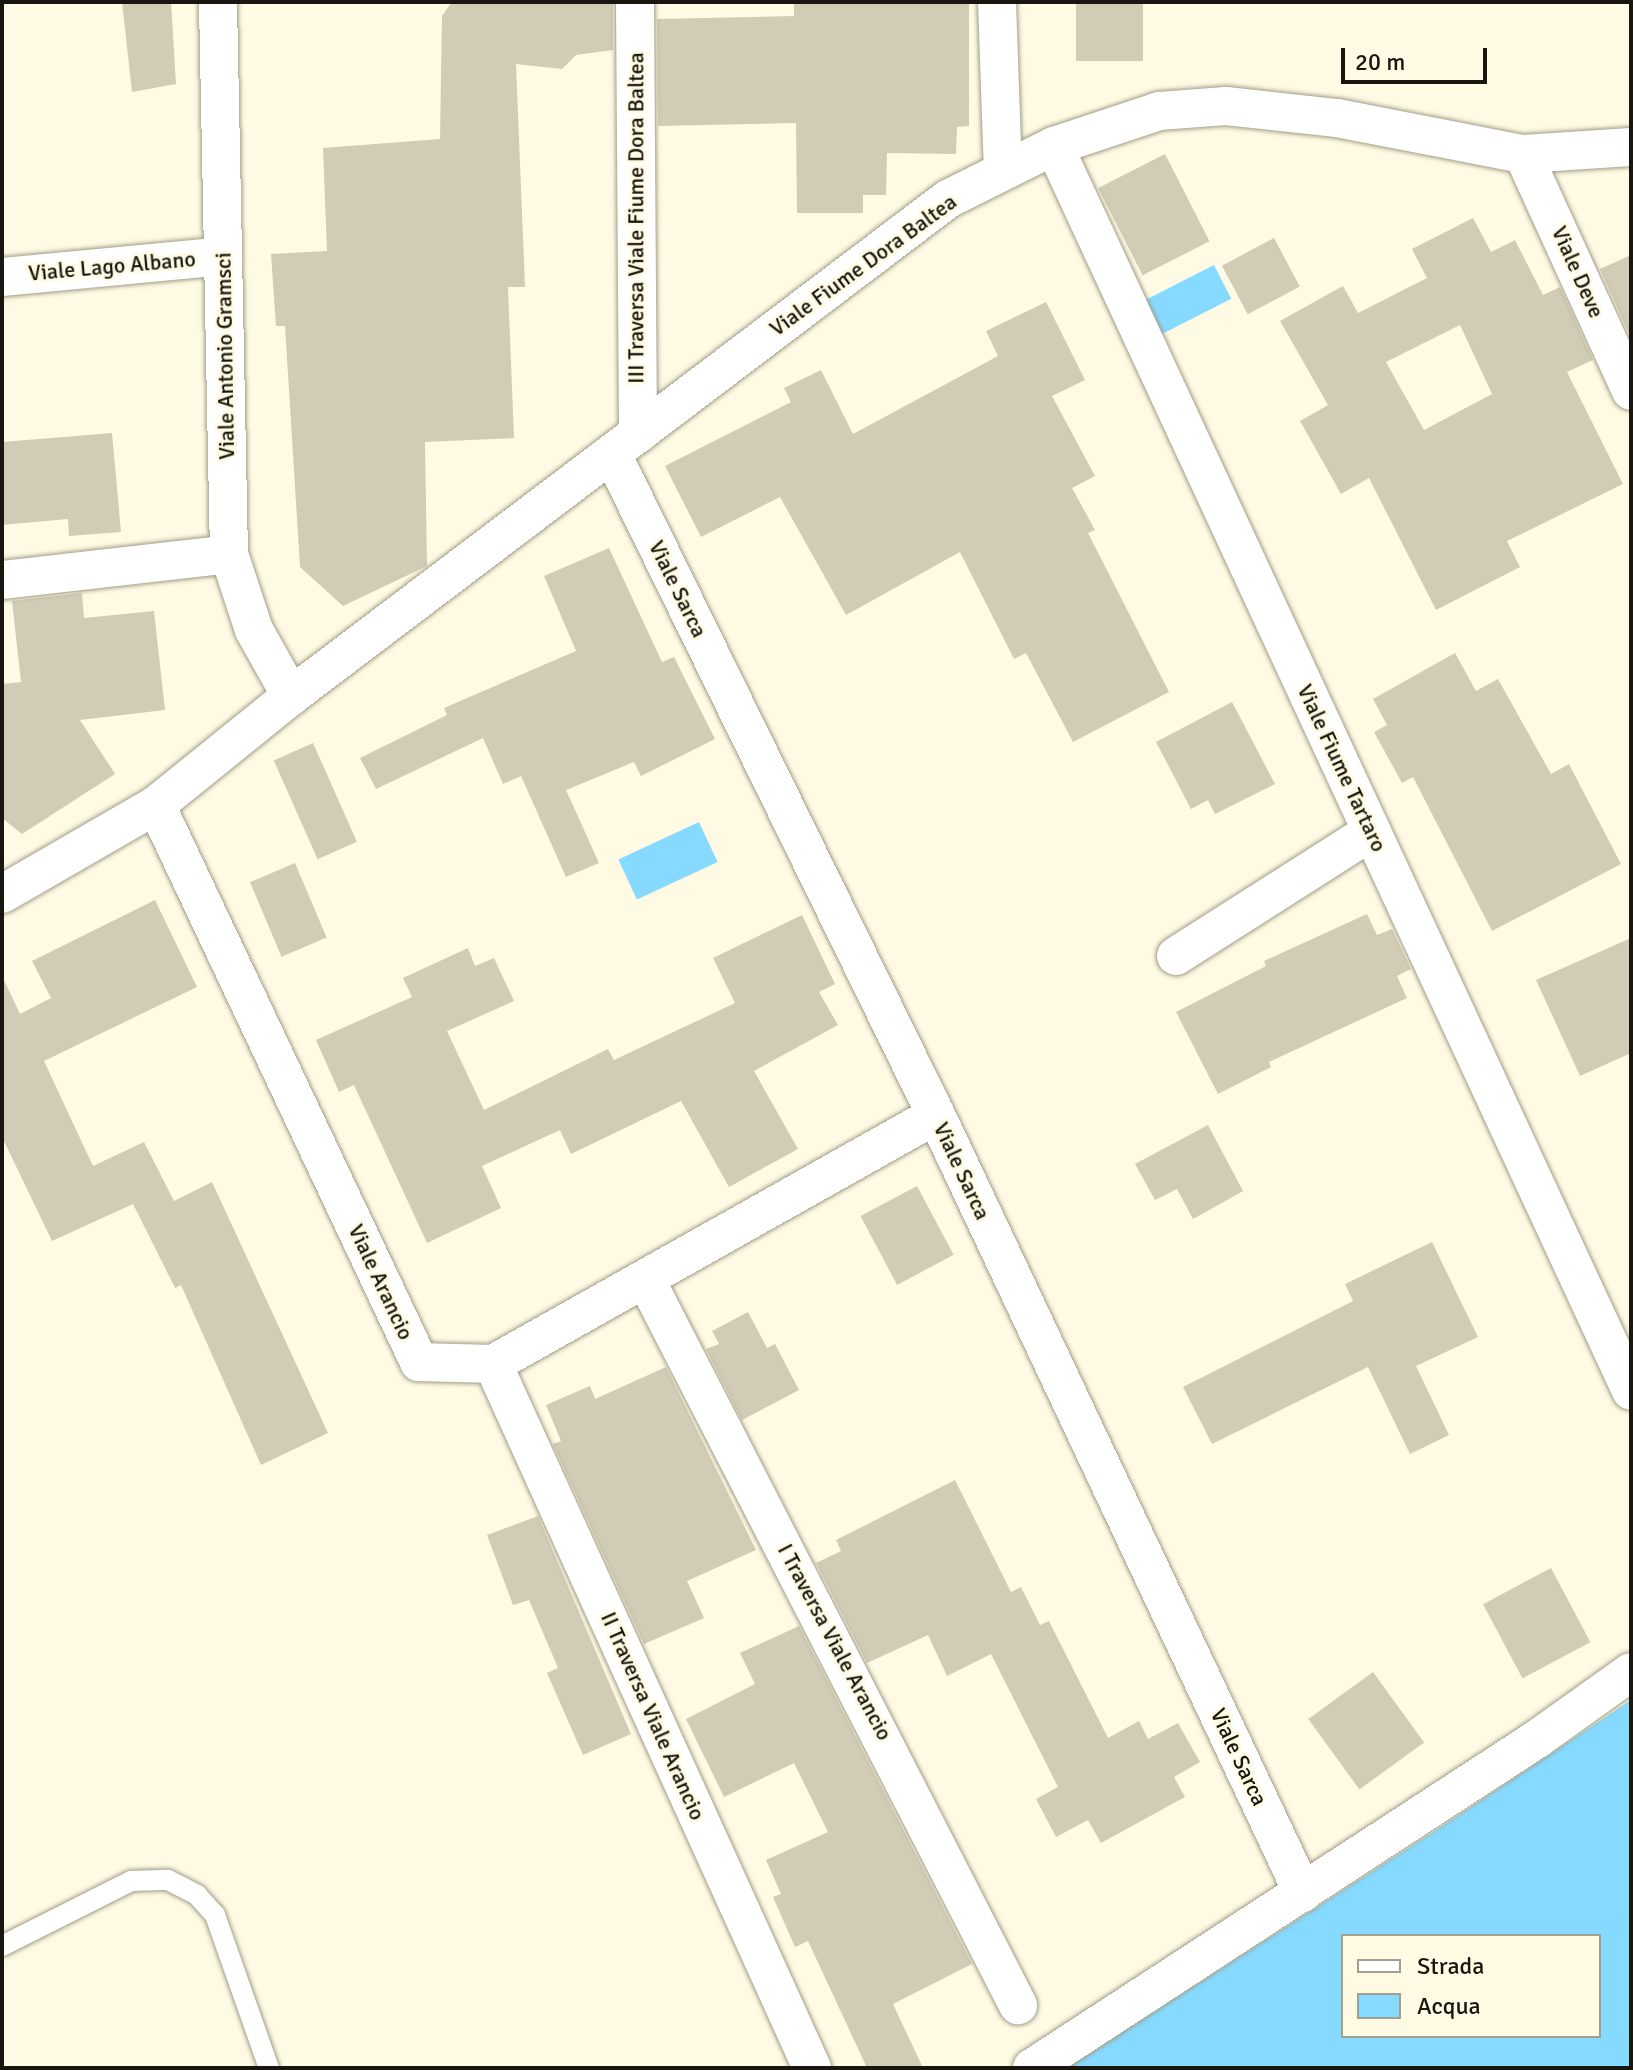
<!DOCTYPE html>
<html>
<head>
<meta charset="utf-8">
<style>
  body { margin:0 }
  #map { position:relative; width:1633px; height:2070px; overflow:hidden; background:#fefae3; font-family:Signika,sans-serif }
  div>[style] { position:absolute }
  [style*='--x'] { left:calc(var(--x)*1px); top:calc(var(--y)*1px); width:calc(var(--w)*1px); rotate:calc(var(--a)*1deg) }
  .water>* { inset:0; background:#87daff; transform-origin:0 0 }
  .building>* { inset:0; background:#d0ccb6; transform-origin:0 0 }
  .roads { filter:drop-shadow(0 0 2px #a19d88) drop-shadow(0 0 2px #a19d88) }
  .lane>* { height:20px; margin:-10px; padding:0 10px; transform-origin:10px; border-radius:10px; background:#fff }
  .street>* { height:38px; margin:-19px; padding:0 19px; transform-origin:19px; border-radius:19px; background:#fff }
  span { translate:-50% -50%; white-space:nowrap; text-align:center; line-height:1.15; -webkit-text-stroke:6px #fefae3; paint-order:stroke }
  .street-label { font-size:22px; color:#18160e }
  .frame { position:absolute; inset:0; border:4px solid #18160e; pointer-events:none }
  .legend { position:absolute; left:1341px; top:1934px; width:260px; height:104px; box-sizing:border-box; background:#fefae3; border:2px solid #a29f8e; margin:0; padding:10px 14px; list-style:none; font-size:24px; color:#18160e }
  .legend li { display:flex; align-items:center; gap:16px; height:40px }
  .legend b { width:40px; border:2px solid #a29f8e }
  .scale { position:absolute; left:1341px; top:48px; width:146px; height:36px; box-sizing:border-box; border:4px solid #18160e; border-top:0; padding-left:10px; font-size:24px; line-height:28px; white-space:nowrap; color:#18160e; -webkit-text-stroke:6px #fefae3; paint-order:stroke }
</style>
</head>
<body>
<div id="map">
  <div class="water">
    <div style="left:1214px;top:265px;width:38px;height:82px;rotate:63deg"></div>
    <div style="left:699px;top:822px;width:44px;height:89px;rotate:65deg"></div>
    <div style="clip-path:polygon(evenodd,1631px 1700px,1631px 2068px,1067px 2068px,1444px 1825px,1631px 1700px,1343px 1936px,1599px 1936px,1599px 2036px,1343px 2036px,1343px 1936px)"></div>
  </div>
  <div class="building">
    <div style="clip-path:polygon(122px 2px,171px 2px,176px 84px,132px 92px)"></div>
    <div style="clip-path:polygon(613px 2px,613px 50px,576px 55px,562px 69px,516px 64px,525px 287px,508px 287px,514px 438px,425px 442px,427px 566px,343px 606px,300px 567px,285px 326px,276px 326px,271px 254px,327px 251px,323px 148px,440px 139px,442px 16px,451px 3px)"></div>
    <div style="clip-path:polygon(794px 2px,969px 2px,969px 126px,957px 127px,956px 154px,887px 153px,886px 195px,863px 195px,863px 213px,797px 213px,796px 123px,658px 126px,657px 19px,794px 16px)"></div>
    <div style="left:1076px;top:2px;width:67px;height:59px"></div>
    <div style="left:1165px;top:154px;width:98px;height:75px;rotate:63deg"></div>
    <div style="clip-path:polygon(evenodd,1473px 218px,1491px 252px,1515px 240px,1543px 295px,1560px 287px,1593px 360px,1567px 372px,1623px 484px,1507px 541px,1520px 567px,1436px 610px,1369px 478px,1341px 494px,1300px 421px,1328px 405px,1280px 321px,1343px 286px,1358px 313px,1427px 278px,1412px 249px,1473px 218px,1460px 325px,1492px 394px,1424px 430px,1386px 362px,1460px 325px)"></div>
    <div style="left:1274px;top:238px;width:55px;height:59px;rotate:62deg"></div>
    <div style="clip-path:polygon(1631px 255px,1631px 338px,1600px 269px)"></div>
    <div style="clip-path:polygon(1046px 302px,1085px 380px,1052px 396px,1095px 476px,1072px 488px,1095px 530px,1088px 533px,1169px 692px,1073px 742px,1026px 653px,1014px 659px,960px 552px,846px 615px,780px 497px,701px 537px,665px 466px,791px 402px,784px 388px,821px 370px,853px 434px,998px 356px,986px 331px)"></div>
    <div style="clip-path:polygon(112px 433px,121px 532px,69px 536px,68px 519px,2px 525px,2px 442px)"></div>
    <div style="clip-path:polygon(609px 548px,662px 662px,674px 657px,715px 739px,641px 776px,634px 762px,566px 790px,599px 863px,566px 877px,521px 776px,503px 784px,483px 738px,376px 789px,360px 758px,447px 715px,444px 708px,576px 651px,544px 576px)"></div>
    <div style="clip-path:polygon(82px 593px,84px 618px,154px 611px,165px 710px,80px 720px,115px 774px,22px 834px,2px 818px,2px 684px,21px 682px,12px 601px)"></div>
    <div style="clip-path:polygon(1455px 653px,1476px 691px,1498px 679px,1551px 774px,1569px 764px,1621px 864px,1492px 931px,1413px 777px,1402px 783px,1374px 732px,1387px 725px,1373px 699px)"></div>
    <div style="clip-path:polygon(1232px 702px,1275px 784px,1215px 814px,1208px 800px,1191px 809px,1156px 742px)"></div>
    <div style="left:313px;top:743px;width:108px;height:43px;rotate:66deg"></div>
    <div style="left:295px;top:863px;width:81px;height:49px;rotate:67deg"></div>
    <div style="clip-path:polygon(155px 900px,197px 987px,44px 1061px,93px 1166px,144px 1142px,174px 1201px,212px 1182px,328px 1433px,261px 1465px,181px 1285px,175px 1288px,133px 1204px,52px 1241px,2px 1137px,2px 976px,20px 1014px,51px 998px,32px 961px)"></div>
    <div style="clip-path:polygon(1367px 914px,1377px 935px,1392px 929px,1411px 969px,1397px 976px,1407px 998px,1269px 1062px,1271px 1067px,1218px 1094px,1176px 1012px,1266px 966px,1264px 961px)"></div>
    <div style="clip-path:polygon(802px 915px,835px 984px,819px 992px,838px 1025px,754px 1071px,798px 1149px,729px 1187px,681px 1101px,571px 1154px,560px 1130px,482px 1166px,501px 1208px,427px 1243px,354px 1085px,339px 1092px,316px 1040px,412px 997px,403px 978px,468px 948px,475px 966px,494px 958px,514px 1001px,447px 1031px,484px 1110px,608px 1049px,614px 1060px,735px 1003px,713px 958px)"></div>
    <div style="clip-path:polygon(1631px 938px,1631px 1053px,1580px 1076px,1536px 980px)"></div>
    <div style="clip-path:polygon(1208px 1125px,1243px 1191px,1193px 1219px,1177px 1189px,1155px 1200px,1135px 1164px)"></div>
    <div style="left:917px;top:1186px;width:78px;height:64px;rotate:62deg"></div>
    <div style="clip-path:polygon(1432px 1242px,1478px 1337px,1416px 1366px,1449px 1435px,1410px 1454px,1368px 1367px,1212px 1444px,1183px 1387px,1353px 1301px,1345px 1284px)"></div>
    <div style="clip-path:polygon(748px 1312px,767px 1348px,775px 1344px,799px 1390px,742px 1420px,706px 1349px,719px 1344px,712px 1331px)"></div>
    <div style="clip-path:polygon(666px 1367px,756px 1550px,687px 1581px,704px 1618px,644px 1644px,553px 1444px,561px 1441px,546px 1405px,590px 1386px,595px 1399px)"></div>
    <div style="clip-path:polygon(955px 1480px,1011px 1592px,1021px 1587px,1040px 1625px,1049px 1621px,1108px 1738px,1139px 1721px,1148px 1739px,1178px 1723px,1200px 1762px,1174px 1777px,1185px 1797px,1101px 1843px,1088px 1820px,1056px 1837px,1036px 1799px,1058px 1787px,991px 1654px,947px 1676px,928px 1635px,867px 1663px,816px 1563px,841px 1551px,836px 1540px)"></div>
    <div style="clip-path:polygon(538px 1516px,631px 1734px,583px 1755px,547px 1673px,558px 1668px,529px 1600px,513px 1605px,487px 1535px)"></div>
    <div style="left:1551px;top:1568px;width:84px;height:77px;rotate:62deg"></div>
    <div style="clip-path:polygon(799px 1626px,972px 1964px,893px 2004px,923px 2068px,867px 2068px,808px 1941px,795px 1947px,773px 1897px,781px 1894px,766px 1860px,828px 1832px,794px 1763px,724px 1797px,686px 1719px,755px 1684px,740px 1653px)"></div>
    <div style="left:1373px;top:1672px;width:87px;height:80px;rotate:54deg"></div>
  </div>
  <div class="roads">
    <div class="lane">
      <div style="--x:2;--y:1946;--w:144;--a:-26.7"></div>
      <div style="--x:131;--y:1881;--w:37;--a:-2"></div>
      <div style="--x:168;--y:1880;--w:33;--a:27"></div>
      <div style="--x:197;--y:1895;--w:27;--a:48"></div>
      <div style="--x:215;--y:1915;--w:162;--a:70.6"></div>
    </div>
    <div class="street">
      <div style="--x:218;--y:2;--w:552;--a:88.86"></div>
      <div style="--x:229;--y:554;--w:80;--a:71.8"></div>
      <div style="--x:254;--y:630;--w:76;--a:60.7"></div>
      <div style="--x:635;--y:2;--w:432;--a:89.6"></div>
      <div style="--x:997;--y:2;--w:169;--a:88"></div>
      <div style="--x:1054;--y:146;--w:1372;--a:65.13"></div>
      <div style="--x:1523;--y:154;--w:260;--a:65.5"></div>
      <div style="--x:2;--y:277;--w:222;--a:-5.4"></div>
      <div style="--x:612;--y:454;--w:736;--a:63.89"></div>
      <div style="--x:936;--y:1115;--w:860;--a:64.75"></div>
      <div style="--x:2;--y:580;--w:228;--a:-6.5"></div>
      <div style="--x:156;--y:805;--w:616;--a:64.72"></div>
      <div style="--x:419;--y:1362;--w:74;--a:1.5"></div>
      <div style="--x:493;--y:1364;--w:508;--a:-29.34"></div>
      <div style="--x:2;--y:894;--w:178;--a:-30"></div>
      <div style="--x:156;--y:805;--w:174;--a:-38.9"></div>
      <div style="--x:291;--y:696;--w:824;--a:-37.11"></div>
      <div style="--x:948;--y:199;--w:119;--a:-26.6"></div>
      <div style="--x:1054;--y:146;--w:111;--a:-18.4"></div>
      <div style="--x:1159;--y:111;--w:67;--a:-4.3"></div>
      <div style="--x:1226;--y:106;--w:112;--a:6.2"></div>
      <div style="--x:1337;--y:118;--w:189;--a:11"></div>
      <div style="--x:1523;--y:154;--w:108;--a:-3.7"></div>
      <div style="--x:1176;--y:956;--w:232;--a:-32.5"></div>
      <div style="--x:647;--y:1282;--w:813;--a:62.84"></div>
      <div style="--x:493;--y:1364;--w:773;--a:65.62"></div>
      <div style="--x:1032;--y:2068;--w:603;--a:-33.08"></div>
      <div style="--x:1537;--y:1739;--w:115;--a:-35.5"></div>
    </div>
  </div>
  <div class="street-label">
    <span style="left:636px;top:218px;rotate:-90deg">III Traversa Viale Fiume Dora Baltea</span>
    <span style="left:863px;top:265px;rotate:-36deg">Viale Fiume Dora Baltea</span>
    <span style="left:112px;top:266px;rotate:-5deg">Viale Lago Albano</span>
    <span style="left:1578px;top:272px;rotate:66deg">Viale Deve</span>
    <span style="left:225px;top:356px;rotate:-91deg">Viale Antonio Gramsci</span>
    <span style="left:678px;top:589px;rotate:64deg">Viale Sarca</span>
    <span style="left:1342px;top:768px;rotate:65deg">Viale Fiume Tartaro</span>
    <span style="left:962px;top:1171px;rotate:65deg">Viale Sarca</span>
    <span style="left:381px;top:1282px;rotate:65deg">Viale Arancio</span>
    <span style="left:835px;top:1642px;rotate:62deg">I Traversa Viale Arancio</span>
    <span style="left:653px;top:1716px;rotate:66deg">II Traversa Viale Arancio</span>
    <span style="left:1239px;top:1757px;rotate:65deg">Viale Sarca</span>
  </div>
  <div class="frame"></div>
  <ul class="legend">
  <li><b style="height:10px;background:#fff"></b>Strada</li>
  <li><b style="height:22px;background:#87daff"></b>Acqua</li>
  </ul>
  <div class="scale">20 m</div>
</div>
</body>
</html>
